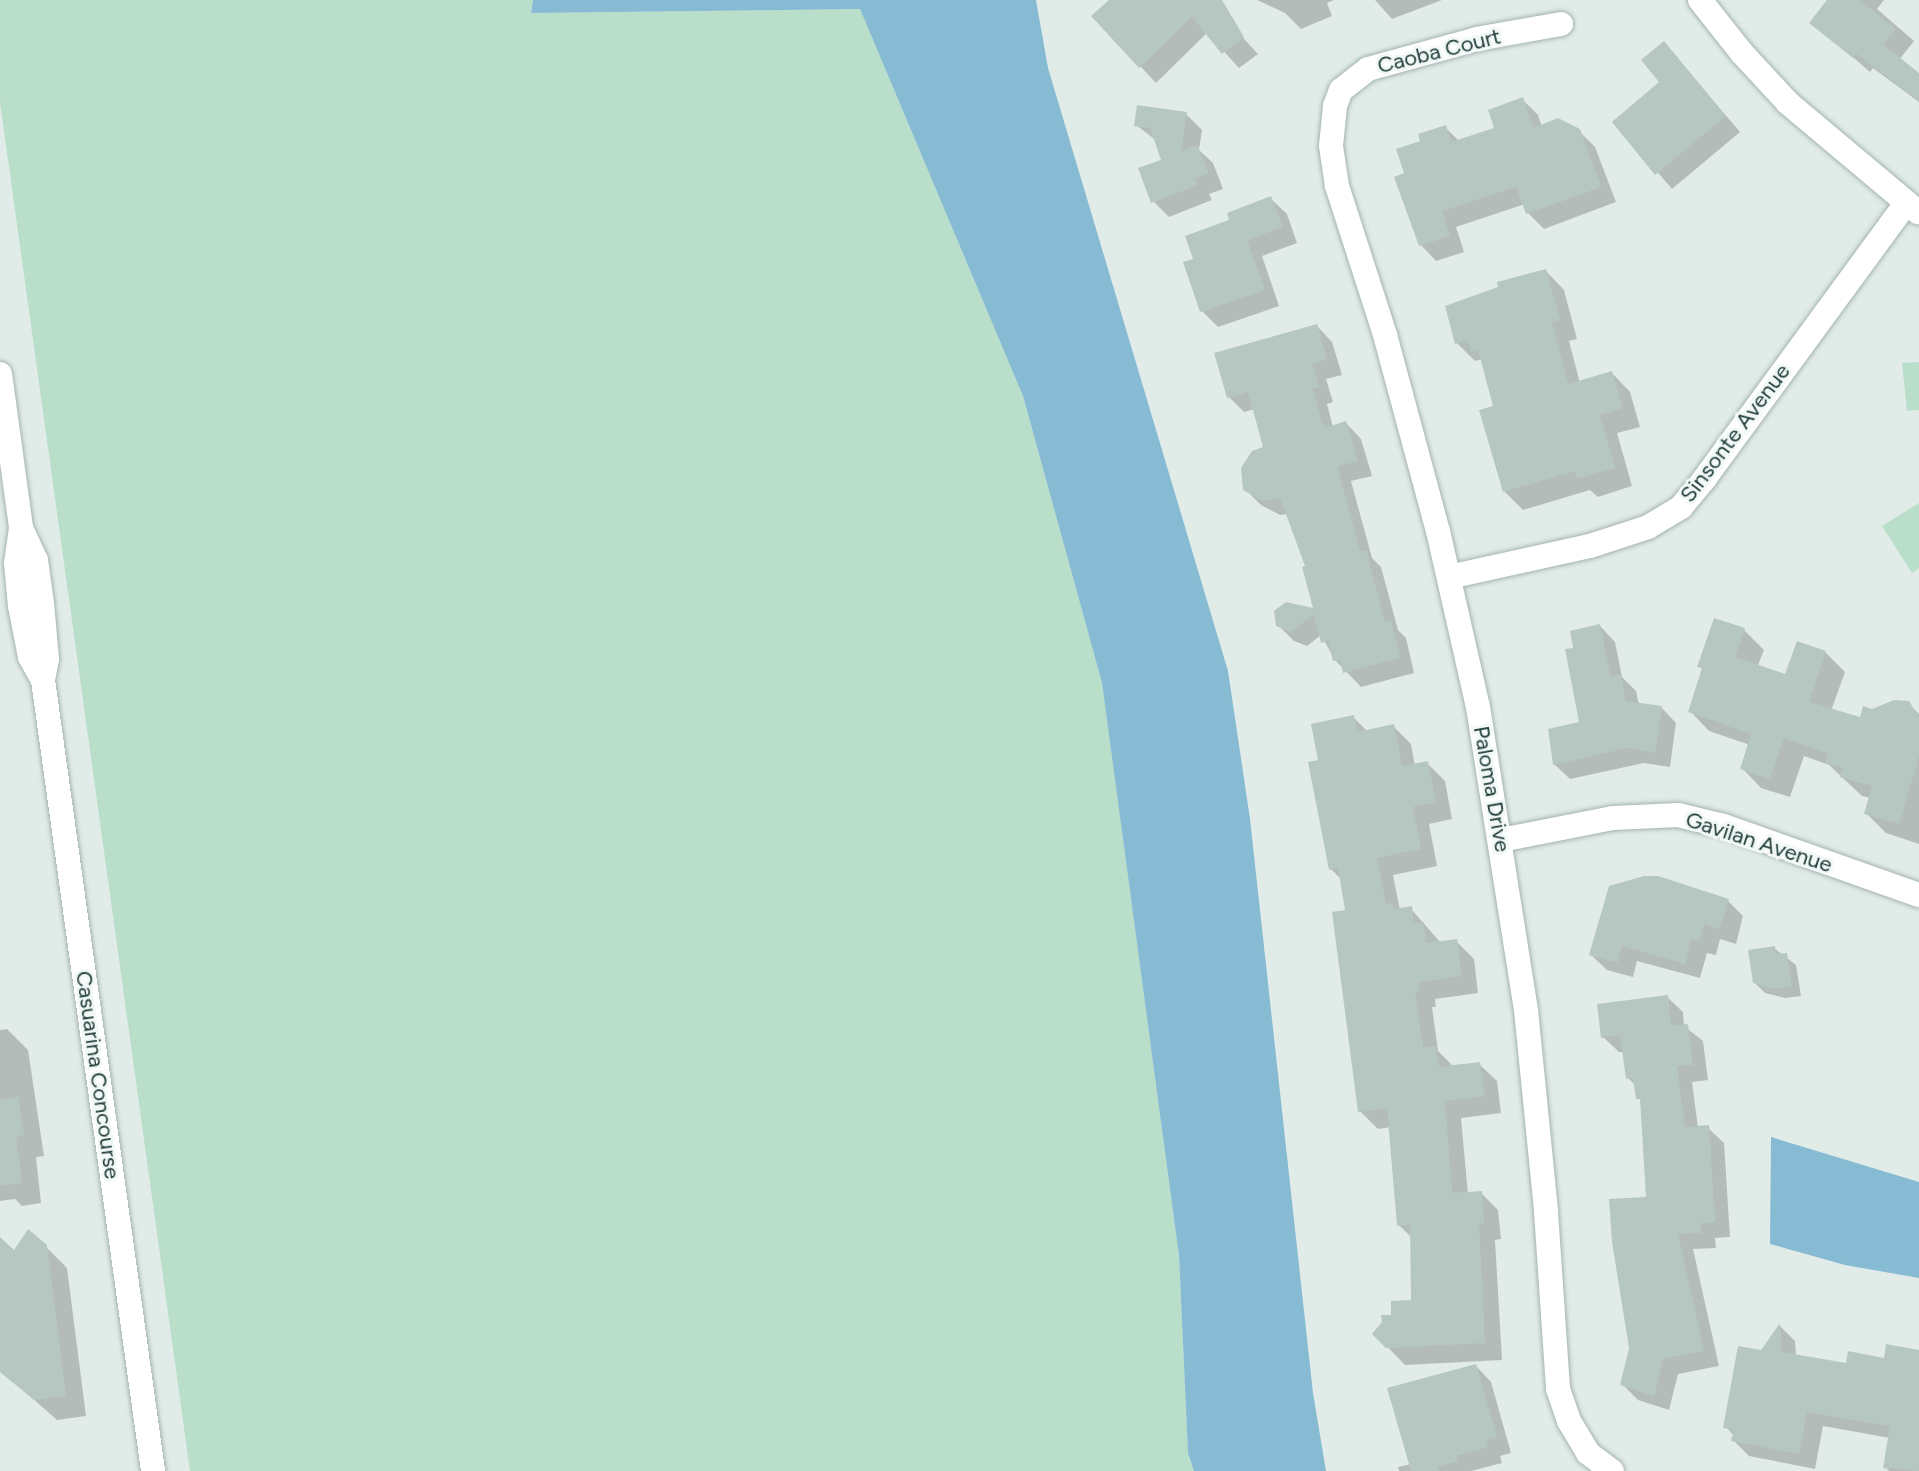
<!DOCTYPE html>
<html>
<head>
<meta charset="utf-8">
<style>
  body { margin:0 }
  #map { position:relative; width:1919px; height:1471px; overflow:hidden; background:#e1ece9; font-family:Figtree,sans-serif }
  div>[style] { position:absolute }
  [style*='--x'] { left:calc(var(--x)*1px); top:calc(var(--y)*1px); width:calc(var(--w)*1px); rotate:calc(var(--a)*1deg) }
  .green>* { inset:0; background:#b9dec9 }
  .water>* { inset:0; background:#87bad3 }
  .shadow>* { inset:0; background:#0003 }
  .building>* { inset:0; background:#b6c7c2 }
  .roads { filter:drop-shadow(0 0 2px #a4b4b1) drop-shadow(0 0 2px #a4b4b1) }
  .minor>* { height:24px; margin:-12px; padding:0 12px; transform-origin:12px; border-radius:12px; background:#fff }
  span { translate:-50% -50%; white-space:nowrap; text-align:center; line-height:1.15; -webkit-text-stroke:6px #f1f8f6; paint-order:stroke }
  .street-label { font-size:22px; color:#213d3a }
</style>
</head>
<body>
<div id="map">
  <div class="green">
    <div style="clip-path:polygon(0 0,533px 0,531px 13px,860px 9px,1023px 396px,1102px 683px,1179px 1256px,1188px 1453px,1194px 1471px,190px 1471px,0 102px)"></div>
    <div style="clip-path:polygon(1919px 362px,1919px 410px,1907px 411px,1902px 363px)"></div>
    <div style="clip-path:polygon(1919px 503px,1919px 568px,1912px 573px,1882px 526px)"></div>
  </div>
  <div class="water">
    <div style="clip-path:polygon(533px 0,1036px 0,1048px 68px,1228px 671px,1250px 819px,1313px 1393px,1326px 1471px,1194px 1471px,1188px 1453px,1179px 1256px,1102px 683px,1023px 396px,860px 9px,531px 13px)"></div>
    <div style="clip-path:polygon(1771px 1137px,1919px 1182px,1919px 1278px,1845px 1265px,1770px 1244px)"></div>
  </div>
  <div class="shadow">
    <div style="clip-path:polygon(1112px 0,1208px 0,1258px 54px,1239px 68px,1207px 33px,1156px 83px,1094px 17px)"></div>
    <div style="clip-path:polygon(1257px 0,1334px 0,1327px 3px,1332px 16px,1301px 29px,1285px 13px)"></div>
    <div style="clip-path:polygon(1375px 0,1442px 0,1392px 19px)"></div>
    <div style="clip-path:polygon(1828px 0,1884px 0,1877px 9px,1914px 41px,1899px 60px,1919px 75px,1919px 102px,1873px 68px,1870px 72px,1812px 22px)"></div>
    <div style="clip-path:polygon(1664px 43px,1740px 132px,1672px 189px,1615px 123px,1662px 83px)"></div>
    <div style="clip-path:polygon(1522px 99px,1538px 115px,1542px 127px,1579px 131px,1595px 147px,1616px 202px,1544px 229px,1528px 213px,1525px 204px,1456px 227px,1464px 252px,1436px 261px,1421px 245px,1407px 175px,1423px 142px,1445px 127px,1459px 141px,1497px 129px)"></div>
    <div style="clip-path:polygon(1186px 114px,1202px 130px,1199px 150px,1213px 163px,1223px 189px,1209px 194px,1212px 200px,1169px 217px,1153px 201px,1163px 161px,1157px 141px,1136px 125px)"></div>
    <div style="clip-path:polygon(1271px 199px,1287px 214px,1297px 243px,1262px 256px,1279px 306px,1218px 327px,1202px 311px,1195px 260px,1232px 222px)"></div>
    <div style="clip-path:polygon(1546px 271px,1564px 290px,1577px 339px,1569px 341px,1580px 383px,1612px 373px,1630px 392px,1640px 427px,1617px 433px,1632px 486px,1598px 497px,1590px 490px,1523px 510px,1504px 491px,1496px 408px,1483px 359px,1475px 361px,1457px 343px)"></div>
    <div style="clip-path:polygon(1317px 326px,1332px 342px,1342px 375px,1326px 379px,1333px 402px,1327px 404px,1333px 427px,1346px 423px,1361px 439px,1372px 476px,1351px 481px,1372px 558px,1381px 567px,1398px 630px,1406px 638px,1414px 673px,1361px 687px,1335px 660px,1321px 635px,1307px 646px,1294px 641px,1278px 625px,1315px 611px,1307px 567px,1288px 514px,1280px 515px,1261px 505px,1245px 489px,1266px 449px,1255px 409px,1244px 412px,1229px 397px)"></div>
    <div style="clip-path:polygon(1715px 620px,1744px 630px,1764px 650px,1758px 665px,1786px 676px,1825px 652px,1845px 672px,1831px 711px,1861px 720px,1872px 711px,1908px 703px,1919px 714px,1919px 844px,1886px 833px,1866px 813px,1871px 798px,1862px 796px,1829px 765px,1804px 756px,1790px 797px,1761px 788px,1742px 768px,1750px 745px,1709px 731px,1690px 711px,1703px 670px,1699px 666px)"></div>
    <div style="clip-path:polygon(1600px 626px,1615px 642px,1622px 677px,1636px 691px,1639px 705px,1661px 707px,1676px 723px,1670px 767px,1644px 763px,1570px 779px,1554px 764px,1581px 723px,1576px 650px)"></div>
    <div style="clip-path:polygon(1354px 718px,1368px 732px,1393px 726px,1411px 744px,1415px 766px,1427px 763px,1445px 781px,1452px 819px,1429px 824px,1437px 866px,1393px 875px,1400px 910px,1411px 909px,1441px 943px,1456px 941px,1474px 959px,1478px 993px,1435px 999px,1436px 1007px,1432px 1007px,1438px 1051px,1452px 1065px,1479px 1064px,1497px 1081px,1501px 1113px,1461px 1118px,1468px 1194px,1481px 1193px,1498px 1210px,1501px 1239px,1495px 1240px,1502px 1360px,1405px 1365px,1375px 1334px,1413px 1302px,1412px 1238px,1399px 1225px,1391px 1127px,1378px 1129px,1360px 1111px,1348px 911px,1342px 880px,1331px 869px,1320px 762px)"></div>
    <div style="clip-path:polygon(1728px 901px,1743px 916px,1736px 944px,1720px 939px,1716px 955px,1707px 953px,1700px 978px,1637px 961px,1633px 977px,1607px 970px,1591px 955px)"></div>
    <div style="clip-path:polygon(1774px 948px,1796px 965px,1801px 996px,1785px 998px,1765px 993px,1754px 982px)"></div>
    <div style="clip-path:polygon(1667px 997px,1683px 1012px,1684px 1026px,1703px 1041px,1708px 1080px,1692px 1082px,1698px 1128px,1708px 1128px,1724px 1143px,1730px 1237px,1715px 1238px,1716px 1248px,1693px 1249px,1719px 1366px,1678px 1374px,1669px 1410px,1638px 1400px,1622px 1384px,1631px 1348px,1648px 1199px,1642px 1103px,1636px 1086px,1628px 1078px,1625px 1052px,1619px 1052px,1603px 1037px)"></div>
    <div style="clip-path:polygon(7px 1029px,28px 1050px,44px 1156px,36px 1157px,41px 1203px,22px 1206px,15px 1199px,0 1201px,0 1030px)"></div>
    <div style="clip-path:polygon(0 1240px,14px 1252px,46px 1247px,67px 1268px,86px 1416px,57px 1420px,5px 1374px,0 1362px)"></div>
    <div style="clip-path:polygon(1780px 1326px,1795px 1341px,1796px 1356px,1848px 1365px,1919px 1352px,1919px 1471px,1889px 1471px,1885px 1467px,1890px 1438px,1823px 1426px,1815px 1469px,1749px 1456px,1734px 1441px,1734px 1436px,1726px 1427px,1762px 1352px)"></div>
    <div style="clip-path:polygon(1476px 1366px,1491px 1382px,1511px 1453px,1500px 1456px,1502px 1463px,1471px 1471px,1399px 1471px,1398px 1467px,1411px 1464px)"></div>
  </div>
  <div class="building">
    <div style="clip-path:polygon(1109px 0,1222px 0,1244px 37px,1222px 54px,1192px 17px,1139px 68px,1091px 16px)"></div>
    <div style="clip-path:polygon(1827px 0,1860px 0,1896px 29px,1883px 44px,1919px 73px,1919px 101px,1857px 54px,1853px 58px,1809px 23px)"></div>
    <div style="clip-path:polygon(1664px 41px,1726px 116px,1655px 175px,1612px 122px,1659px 82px,1641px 60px)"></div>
    <div style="clip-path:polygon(1523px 97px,1533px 128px,1558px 118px,1580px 129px,1601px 187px,1526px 214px,1516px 187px,1442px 211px,1450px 236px,1419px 246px,1394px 177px,1404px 173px,1396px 149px,1420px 141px,1418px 134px,1446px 125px,1451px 142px,1494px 128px,1488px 110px)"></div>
    <div style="clip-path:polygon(1137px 105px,1187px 112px,1181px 151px,1197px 145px,1209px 173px,1195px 179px,1198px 185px,1151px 203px,1138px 168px,1161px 160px,1150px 128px,1134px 126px)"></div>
    <div style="clip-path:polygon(1271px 196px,1283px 227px,1247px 240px,1265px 290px,1200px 312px,1183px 262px,1193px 259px,1185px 236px,1229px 220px,1227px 213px)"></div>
    <div style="clip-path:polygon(1546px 269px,1560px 320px,1552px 323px,1568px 384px,1612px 371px,1623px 408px,1600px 415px,1615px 468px,1577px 479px,1575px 471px,1503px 492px,1479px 410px,1493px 406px,1478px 350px,1471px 352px,1468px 340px,1455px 344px,1445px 306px,1498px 287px,1497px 282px)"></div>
    <div style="clip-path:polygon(1317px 324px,1327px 359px,1312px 364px,1319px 387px,1312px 389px,1324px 428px,1346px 421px,1358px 461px,1337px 466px,1360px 551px,1366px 550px,1385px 622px,1391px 620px,1400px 658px,1343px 673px,1340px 660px,1333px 661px,1328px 641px,1321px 643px,1314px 614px,1291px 632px,1276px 626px,1274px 611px,1286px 602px,1313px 608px,1302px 567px,1305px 566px,1280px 498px,1263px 501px,1243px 490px,1241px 468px,1252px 451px,1263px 447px,1248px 392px,1227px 398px,1214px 353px)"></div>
    <div style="clip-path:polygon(1714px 618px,1745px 628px,1735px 657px,1785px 674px,1797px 641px,1826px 651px,1809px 702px,1860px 717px,1863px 706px,1872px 709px,1894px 700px,1909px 701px,1919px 717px,1919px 756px,1899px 824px,1864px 814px,1872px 786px,1840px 777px,1843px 768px,1825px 763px,1828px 753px,1784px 738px,1770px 779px,1740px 769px,1751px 734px,1688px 712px,1702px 668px,1697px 667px)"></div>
    <div style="clip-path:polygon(1600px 624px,1610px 676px,1621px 674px,1626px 701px,1662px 706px,1655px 753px,1627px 748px,1553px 765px,1548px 729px,1579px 722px,1565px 649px,1573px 648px,1570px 631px)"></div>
    <div style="clip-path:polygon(1354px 715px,1357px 732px,1394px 724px,1402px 766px,1428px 761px,1436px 802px,1413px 807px,1421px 849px,1377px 858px,1386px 904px,1393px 903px,1394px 909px,1412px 906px,1414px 923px,1424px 922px,1426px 943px,1457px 939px,1462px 976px,1418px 982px,1419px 990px,1415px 991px,1423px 1048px,1436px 1046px,1439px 1067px,1480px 1062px,1485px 1096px,1445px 1101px,1452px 1193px,1482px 1191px,1484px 1223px,1479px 1223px,1485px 1343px,1386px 1348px,1372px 1334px,1382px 1322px,1381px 1315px,1391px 1315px,1391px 1301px,1411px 1300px,1410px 1225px,1397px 1226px,1387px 1108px,1358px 1112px,1332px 912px,1345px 910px,1338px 868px,1329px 870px,1308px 762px,1318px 760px,1311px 724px)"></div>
    <div style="clip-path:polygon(1644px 876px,1658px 876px,1729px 899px,1720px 929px,1704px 924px,1700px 941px,1691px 939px,1685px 964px,1622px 946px,1617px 963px,1589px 955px,1609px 886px)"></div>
    <div style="clip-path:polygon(1775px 946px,1776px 954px,1787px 953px,1792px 986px,1774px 989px,1753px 983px,1748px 950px)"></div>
    <div style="clip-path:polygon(1668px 995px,1671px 1026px,1688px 1024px,1693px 1065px,1677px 1066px,1685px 1127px,1709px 1125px,1715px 1222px,1700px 1223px,1701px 1233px,1678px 1234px,1704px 1351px,1663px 1359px,1654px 1396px,1620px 1385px,1629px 1348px,1612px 1242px,1609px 1199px,1646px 1197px,1640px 1099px,1636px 1099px,1633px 1078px,1626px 1079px,1620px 1035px,1601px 1038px,1597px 1004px)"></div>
    <div style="clip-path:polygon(18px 1097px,24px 1135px,16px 1136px,22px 1183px,0 1186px,0 1100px)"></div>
    <div style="clip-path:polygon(28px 1229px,47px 1245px,66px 1396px,34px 1400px,0 1372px,0 1237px,14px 1250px)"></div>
    <div style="clip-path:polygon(1780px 1323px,1782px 1352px,1846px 1363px,1848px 1351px,1884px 1358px,1886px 1344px,1919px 1350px,1919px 1471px,1883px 1468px,1890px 1426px,1807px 1412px,1799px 1454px,1731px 1441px,1734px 1430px,1723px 1428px,1738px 1346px,1761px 1350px)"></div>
    <div style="clip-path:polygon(1476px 1364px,1497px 1437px,1485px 1440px,1488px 1447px,1456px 1456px,1458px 1461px,1437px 1467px,1439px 1471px,1411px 1471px,1387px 1388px)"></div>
  </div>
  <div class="roads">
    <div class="minor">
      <div style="--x:1700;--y:0;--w:66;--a:51.7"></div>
      <div style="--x:1741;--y:52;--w:69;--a:47.3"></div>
      <div style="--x:1788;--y:103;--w:170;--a:40"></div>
      <div style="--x:1561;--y:24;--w:85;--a:169.9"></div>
      <div style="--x:1477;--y:39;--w:113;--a:164.6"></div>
      <div style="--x:1368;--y:69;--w:34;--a:142"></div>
      <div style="--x:1341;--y:90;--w:17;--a:111"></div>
      <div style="--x:1335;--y:106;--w:40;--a:95.7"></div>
      <div style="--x:1331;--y:146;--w:40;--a:81.5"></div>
      <div style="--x:1337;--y:186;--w:157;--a:72.1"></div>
      <div style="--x:1385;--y:335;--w:203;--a:74.9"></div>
      <div style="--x:1438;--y:531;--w:180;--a:77.2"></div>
      <div style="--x:1478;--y:707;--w:307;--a:81"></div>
      <div style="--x:1526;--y:1010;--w:203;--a:84.3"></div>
      <div style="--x:1546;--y:1212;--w:177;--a:86.1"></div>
      <div style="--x:1558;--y:1389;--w:34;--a:71"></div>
      <div style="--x:1569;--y:1421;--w:37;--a:59"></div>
      <div style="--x:1588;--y:1453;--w:30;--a:37"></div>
      <div style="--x:0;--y:374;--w:155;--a:82.2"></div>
      <div style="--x:21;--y:528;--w:35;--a:65"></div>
      <div style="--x:36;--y:560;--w:43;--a:82.1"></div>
      <div style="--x:42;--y:603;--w:56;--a:84.9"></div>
      <div style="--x:47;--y:659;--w:21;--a:101"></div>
      <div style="--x:43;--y:680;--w:799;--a:82.08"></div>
      <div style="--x:21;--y:528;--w:35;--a:98"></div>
      <div style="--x:16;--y:563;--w:43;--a:84.7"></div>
      <div style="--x:20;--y:606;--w:52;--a:78.9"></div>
      <div style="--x:30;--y:657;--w:26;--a:61"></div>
      <div style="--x:1449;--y:577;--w:144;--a:-12.4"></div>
      <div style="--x:1590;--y:546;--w:61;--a:-18.1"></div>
      <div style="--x:1648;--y:527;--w:39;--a:-31"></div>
      <div style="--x:1681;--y:507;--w:38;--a:-50"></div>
      <div style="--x:1705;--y:478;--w:341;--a:-53.8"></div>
      <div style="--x:1501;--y:840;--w:114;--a:-11.1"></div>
      <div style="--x:1613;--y:818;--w:65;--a:-2.6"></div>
      <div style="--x:1678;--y:815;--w:47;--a:13.4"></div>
      <div style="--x:1724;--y:826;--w:207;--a:19.5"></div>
    </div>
  </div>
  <div class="street-label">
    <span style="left:1439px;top:51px;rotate:-14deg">Caoba Court</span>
    <span style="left:1735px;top:433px;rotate:-53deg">Sinsonte Avenue</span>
    <span style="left:1492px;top:789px;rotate:80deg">Paloma Drive</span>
    <span style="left:1759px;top:842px;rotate:18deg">Gavilan Avenue</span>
    <span style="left:98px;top:1075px;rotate:82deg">Casuarina Concourse</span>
  </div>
</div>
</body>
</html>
